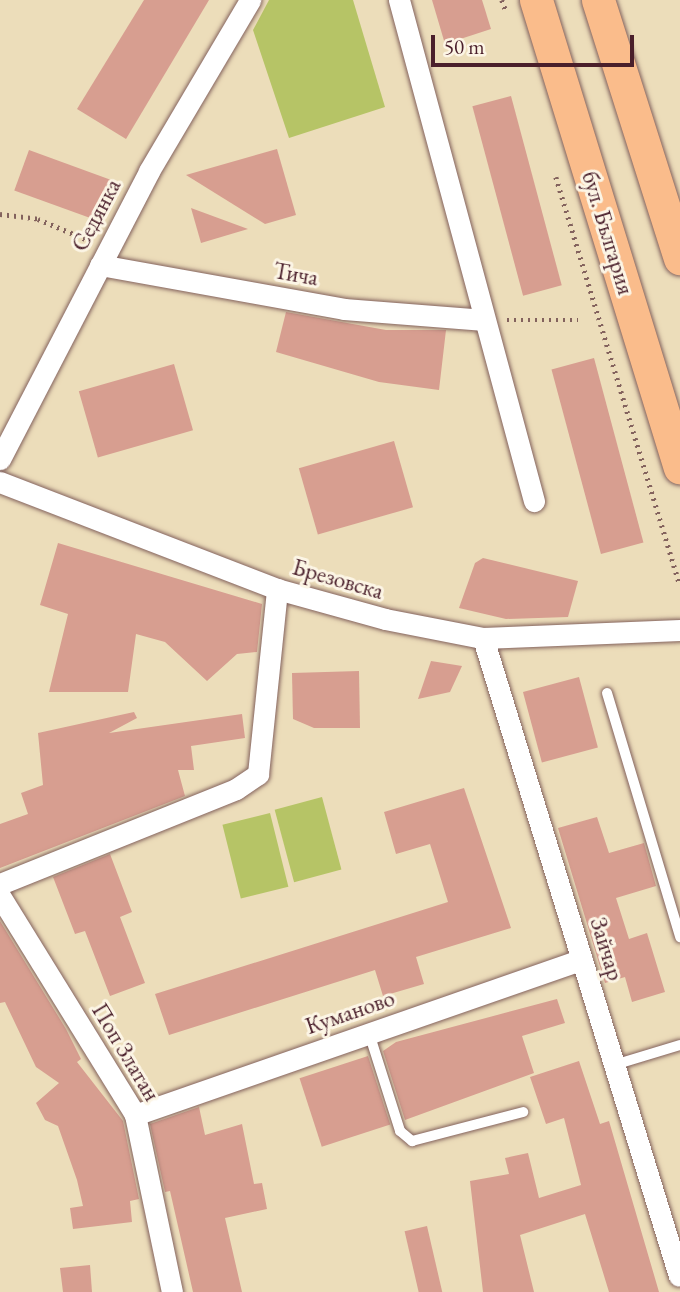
<!DOCTYPE html>
<html>
<head>
<meta charset="utf-8">
<style>
  body { margin:0 }
  #map { position:relative; width:680px; height:1292px; overflow:hidden; background:#ecddba; font-family:"EB Garamond",serif }
  div>[style] { position:absolute }
  [style*='--x'] { left:calc(var(--x)*1px); top:calc(var(--y)*1px); width:calc(var(--w)*1px); rotate:calc(var(--a)*1deg) }
  .green>* { inset:0; background:#b6c466; transform-origin:0 0 }
  .building>* { inset:0; background:#d79e90; transform-origin:0 0 }
  .path>* { height:4.5px; margin-top:-2.25px; transform-origin:0; background:repeating-linear-gradient(90deg,#83625d 0 2px,transparent 0 7px) }
  .roads { filter:drop-shadow(0 0 2px #83625d) drop-shadow(0 0 2px #83625d) }
  .service>* { height:10px; margin:-5px; padding:0 5px; transform-origin:5px; border-radius:5px; background:#fff }
  .minor>* { height:21px; margin:-10.5px; padding:0 10.5px; transform-origin:10.5px; border-radius:10.5px; background:#fff }
  .primary>* { height:33px; margin:-16.5px; padding:0 16.5px; transform-origin:16.5px; border-radius:16.5px; background:#fabc8b }
  span { translate:-50% -50%; white-space:nowrap; text-align:center; line-height:1.15; -webkit-text-stroke:6px #fcf5e5; paint-order:stroke }
  .street-label { font-size:23px; color:#4a1f2b }
  .scale { position:absolute; left:431px; top:35px; width:203px; height:32px; box-sizing:border-box; border:4px solid #4a1f2b; border-top:0; padding-left:9px; font-size:21px; line-height:24px; white-space:nowrap; color:#4a1f2b; -webkit-text-stroke:5px #fcf5e5; paint-order:stroke }
</style>
</head>
<body>
<div id="map">
  <div class="green">
    <div style="clip-path:polygon(269px 0,353px 0,385px 107px,289px 138px,253px 30px)"></div>
    <div style="left:322px;top:797px;width:75px;height:49px;rotate:75deg"></div>
    <div style="left:270px;top:813px;width:76px;height:49px;rotate:76deg"></div>
  </div>
  <div class="building">
    <div style="clip-path:polygon(144px 0,209px 0,126px 139px,77px 109px)"></div>
    <div style="clip-path:polygon(432px 0,482px 0,491px 29px,445px 44px)"></div>
    <div style="left:511px;top:96px;width:196px;height:40px;rotate:75deg"></div>
    <div style="clip-path:polygon(277px 149px,296px 215px,265px 224px,186px 175px)"></div>
    <div style="left:29px;top:150px;width:86px;height:43px;rotate:20deg"></div>
    <div style="clip-path:polygon(191px 208px,248px 229px,201px 243px)"></div>
    <div style="clip-path:polygon(286px 312px,386px 330px,446px 330px,439px 390px,379px 382px,276px 352px)"></div>
    <div style="left:594px;top:358px;width:191px;height:44px;rotate:75deg"></div>
    <div style="left:174px;top:364px;width:69px;height:99px;rotate:74deg"></div>
    <div style="left:394px;top:441px;width:69px;height:99px;rotate:74deg"></div>
    <div style="clip-path:polygon(58px 543px,262px 604px,257px 652px,237px 654px,207px 681px,165px 642px,136px 634px,128px 692px,49px 692px,68px 614px,40px 605px)"></div>
    <div style="clip-path:polygon(483px 558px,578px 581px,568px 617px,506px 619px,459px 608px,475px 563px)"></div>
    <div style="clip-path:polygon(431px 661px,462px 666px,450px 692px,418px 699px)"></div>
    <div style="clip-path:polygon(359px 671px,360px 728px,314px 728px,293px 719px,292px 673px)"></div>
    <div style="left:579px;top:677px;width:73px;height:58px;rotate:75deg"></div>
    <div style="clip-path:polygon(134px 712px,137px 718px,109px 733px,242px 714px,245px 738px,191px 746px,194px 770px,178px 770px,185px 796px,0 868px,0 824px,28px 814px,21px 793px,43px 785px,38px 733px)"></div>
    <div style="clip-path:polygon(464px 788px,511px 928px,416px 957px,424px 984px,383px 996px,375px 970px,169px 1035px,155px 994px,448px 902px,430px 844px,396px 854px,384px 812px)"></div>
    <div style="clip-path:polygon(597px 817px,609px 853px,644px 843px,656px 886px,616px 898px,629px 939px,647px 933px,665px 992px,632px 1002px,625px 977px,605px 983px,558px 828px)"></div>
    <div style="clip-path:polygon(110px 854px,132px 912px,120px 917px,145px 983px,110px 996px,85px 931px,75px 934px,53px 877px)"></div>
    <div style="clip-path:polygon(0 921px,66px 1029px,81px 1059px,77px 1062px,123px 1121px,139px 1199px,130px 1201px,132px 1222px,73px 1229px,70px 1208px,83px 1206px,77px 1180px,58px 1126px,45px 1120px,36px 1103px,59px 1083px,36px 1067px,5px 1002px,0 1003px)"></div>
    <div style="clip-path:polygon(557px 999px,565px 1023px,522px 1036px,534px 1073px,405px 1120px,383px 1051px,396px 1042px)"></div>
    <div style="left:368px;top:1056px;width:72px;height:72px;rotate:72deg"></div>
    <div style="clip-path:polygon(579px 1061px,600px 1124px,609px 1121px,659px 1292px,609px 1292px,585px 1214px,520px 1235px,534px 1292px,483px 1292px,470px 1181px,509px 1174px,505px 1158px,528px 1153px,539px 1198px,581px 1185px,564px 1118px,546px 1124px,530px 1077px)"></div>
    <div style="clip-path:polygon(199px 1107px,205px 1135px,242px 1124px,254px 1184px,262px 1183px,267px 1209px,225px 1218px,242px 1292px,193px 1292px,170px 1191px,165px 1192px,150px 1124px)"></div>
    <div style="left:427px;top:1226px;width:68px;height:23px;rotate:77deg"></div>
    <div style="clip-path:polygon(90px 1265px,92px 1292px,63px 1292px,60px 1268px)"></div>
  </div>
  <div class="path">
    <div style="--x:502;--y:0;--w:12;--a:70"></div>
    <div style="--x:556;--y:177;--w:425;--a:73.1"></div>
    <div style="--x:0;--y:214;--w:38;--a:7"></div>
    <div style="--x:38;--y:219;--w:54;--a:22.8"></div>
    <div style="--x:507;--y:320;--w:71;--a:0"></div>
  </div>
  <div class="roads">
    <div class="service">
      <div style="--x:607;--y:693;--w:255;--a:73.3"></div>
      <div style="--x:369;--y:1033;--w:103;--a:72.4"></div>
      <div style="--x:400;--y:1131;--w:16;--a:40"></div>
      <div style="--x:412;--y:1141;--w:115;--a:-14.6"></div>
      <div style="--x:614;--y:1065;--w:69;--a:-16.9"></div>
    </div>
    <div class="minor">
      <div style="--x:399;--y:0;--w:519;--a:74.92"></div>
      <div style="--x:100;--y:265;--w:248;--a:10.2"></div>
      <div style="--x:344;--y:309;--w:141;--a:4.5"></div>
      <div style="--x:0;--y:459;--w:324;--a:-62.6"></div>
      <div style="--x:149;--y:171;--w:199;--a:-59.4"></div>
      <div style="--x:0;--y:482;--w:297;--a:21.1"></div>
      <div style="--x:277;--y:589;--w:112;--a:15.5"></div>
      <div style="--x:385;--y:619;--w:100;--a:11"></div>
      <div style="--x:483;--y:638;--w:197;--a:-2.3"></div>
      <div style="--x:483;--y:638;--w:667;--a:72.92"></div>
      <div style="--x:0;--y:884;--w:254;--a:-21.9"></div>
      <div style="--x:236;--y:789;--w:27;--a:-34"></div>
      <div style="--x:258;--y:774;--w:186;--a:-84.1"></div>
      <div style="--x:0;--y:896;--w:257;--a:58.3"></div>
      <div style="--x:135;--y:1115;--w:181;--a:78.2"></div>
      <div style="--x:135;--y:1115;--w:473;--a:-19.2"></div>
    </div>
    <div class="primary">
      <div style="--x:536;--y:0;--w:489;--a:72.9"></div>
      <div style="--x:598;--y:0;--w:271;--a:72.4"></div>
    </div>
  </div>
  <div class="street-label">
    <span style="left:96px;top:215px;rotate:-62deg">Седянка</span>
    <span style="left:608px;top:233px;rotate:73deg">бул. България</span>
    <span style="left:296px;top:274px;rotate:10deg">Тича</span>
    <span style="left:338px;top:579px;rotate:16deg">Брезовска</span>
    <span style="left:607px;top:949px;rotate:73deg">Зайчар</span>
    <span style="left:350px;top:1012px;rotate:-19deg">Куманово</span>
    <span style="left:126px;top:1052px;rotate:59deg">Поп Златан</span>
  </div>
  <div class="scale">50 m</div>
</div>
</body>
</html>
